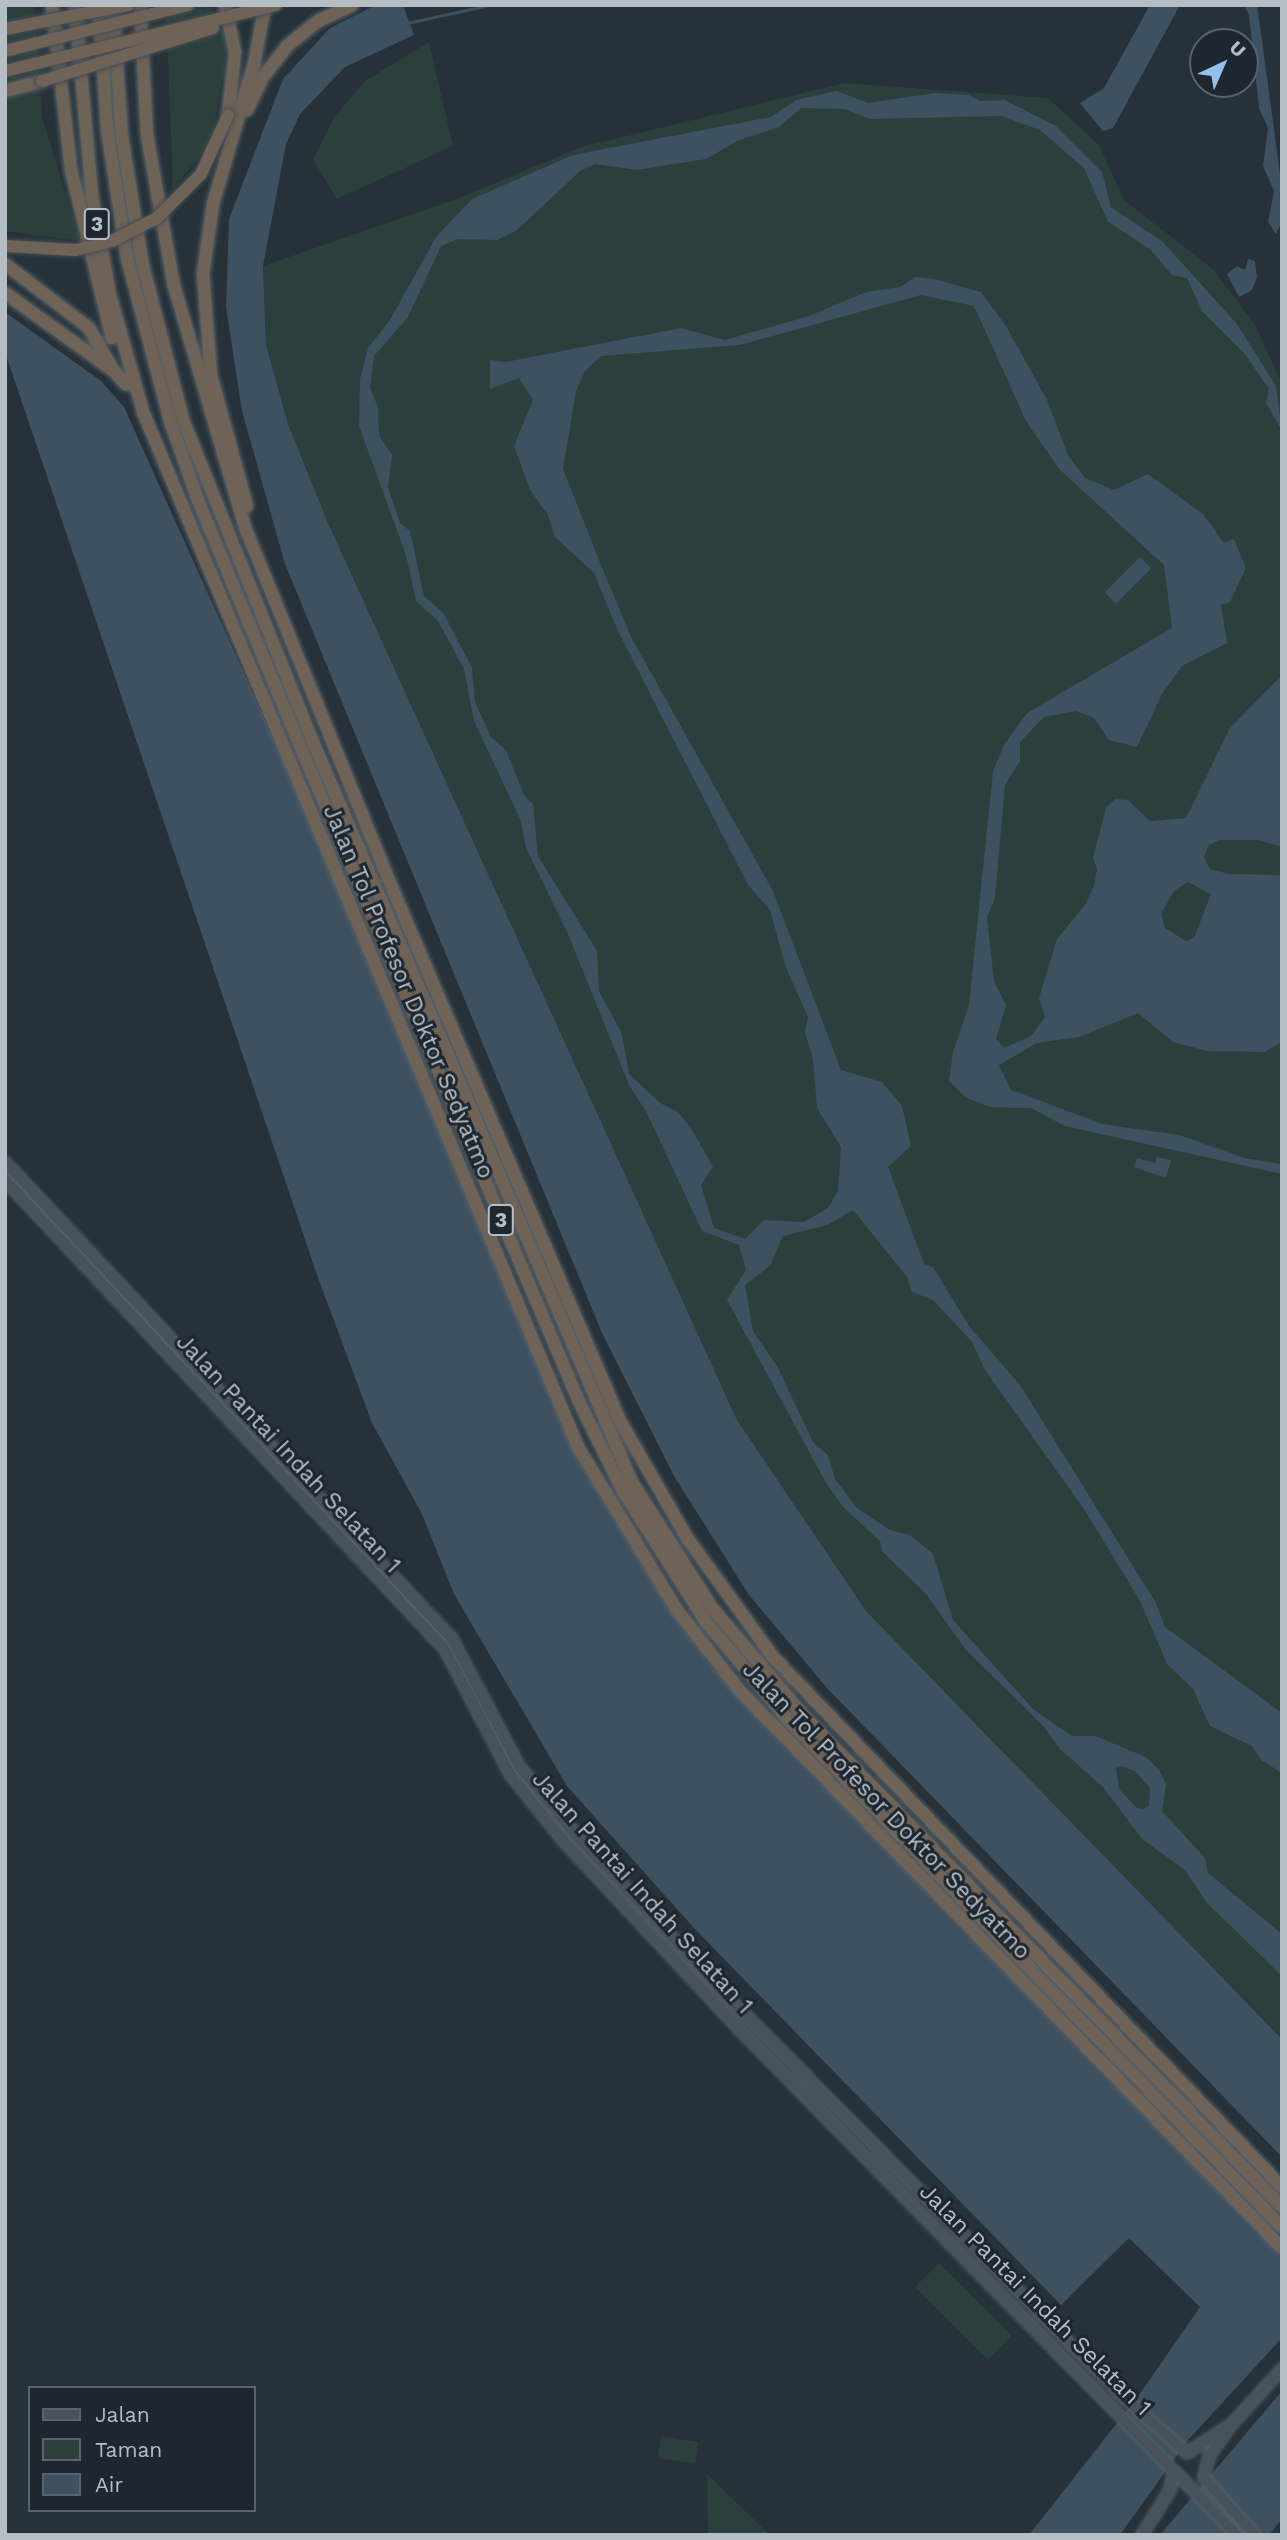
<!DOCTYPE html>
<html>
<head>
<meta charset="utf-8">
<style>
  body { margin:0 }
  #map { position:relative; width:1287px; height:2540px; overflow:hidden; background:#263139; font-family:"Work Sans",sans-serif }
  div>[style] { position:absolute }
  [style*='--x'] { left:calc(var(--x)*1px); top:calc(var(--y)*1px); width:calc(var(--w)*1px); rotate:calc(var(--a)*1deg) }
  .green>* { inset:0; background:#2b3f3c; transform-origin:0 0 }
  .water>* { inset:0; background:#3d5160; transform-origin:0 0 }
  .stream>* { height:2.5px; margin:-1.25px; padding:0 1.25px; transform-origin:1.25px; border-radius:1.25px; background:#3d5160 }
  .roads { filter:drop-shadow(0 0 2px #576068) drop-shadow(0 0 2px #576068) }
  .secondary>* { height:10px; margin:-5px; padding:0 5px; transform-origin:5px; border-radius:5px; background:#48525c }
  .highway>* { height:12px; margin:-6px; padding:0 6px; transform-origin:6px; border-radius:6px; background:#6f6257 }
  .bridges { filter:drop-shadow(0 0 2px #444d55) drop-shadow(0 0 2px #444d55) }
  .highway-bridge>* { height:12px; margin:-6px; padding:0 6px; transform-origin:6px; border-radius:6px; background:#6f6257 }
  span { translate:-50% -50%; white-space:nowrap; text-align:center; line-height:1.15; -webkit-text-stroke:6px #1e272f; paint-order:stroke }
  .shield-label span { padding:2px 5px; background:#1e272f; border:2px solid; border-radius:5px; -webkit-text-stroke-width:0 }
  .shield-label { font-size:21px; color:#b5bdc5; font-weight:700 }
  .street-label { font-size:23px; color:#b5bdc5 }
  .frame { position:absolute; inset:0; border:7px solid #b5bdc5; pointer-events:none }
  .legend { position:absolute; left:28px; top:2386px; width:228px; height:126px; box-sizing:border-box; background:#1e272f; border:2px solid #5a636b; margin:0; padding:9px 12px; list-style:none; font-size:21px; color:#b5bdc5 }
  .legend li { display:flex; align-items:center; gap:14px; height:35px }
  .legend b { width:35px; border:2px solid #5a636b }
  .north { position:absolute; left:1189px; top:28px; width:70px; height:70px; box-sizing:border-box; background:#1e272f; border:2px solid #5a636b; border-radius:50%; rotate:44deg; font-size:19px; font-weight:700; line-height:28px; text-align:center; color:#b5bdc5 }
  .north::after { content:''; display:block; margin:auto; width:24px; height:32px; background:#93c1ec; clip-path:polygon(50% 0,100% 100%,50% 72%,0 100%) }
</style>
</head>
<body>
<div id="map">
  <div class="green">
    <div style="clip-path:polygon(5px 5px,34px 5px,42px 117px,80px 241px,5px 231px)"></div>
    <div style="clip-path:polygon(166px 5px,211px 5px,228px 42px,212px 141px,173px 189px)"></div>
    <div style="clip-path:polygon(429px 42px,453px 146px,337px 199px,313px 160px,334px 117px,365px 81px)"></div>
    <div style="clip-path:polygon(845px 83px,1048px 98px,1099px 145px,1124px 200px,1214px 270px,1256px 326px,1282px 385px,1282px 2039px,866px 1611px,737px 1420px,328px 523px,288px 424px,266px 345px,263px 266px,459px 198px,581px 147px)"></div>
    <div style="left:939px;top:2263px;width:103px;height:34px;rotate:45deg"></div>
    <div style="left:661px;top:2436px;width:38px;height:22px;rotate:9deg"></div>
    <div style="clip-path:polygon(707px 2474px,767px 2532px,768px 2535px,708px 2535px)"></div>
  </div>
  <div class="water">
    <div style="clip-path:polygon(376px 5px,403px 5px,414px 35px,345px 67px,300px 114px,286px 144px,263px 266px,266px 345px,288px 424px,328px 523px,737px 1420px,866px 1611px,1282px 2039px,1282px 2157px,827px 1688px,749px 1595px,674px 1476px,602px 1333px,285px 564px,242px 411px,226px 307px,229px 219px,283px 79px,330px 28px)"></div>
    <div style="clip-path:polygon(1150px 5px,1180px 5px,1113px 128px,1103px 131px,1080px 103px,1104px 88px)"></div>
    <div style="clip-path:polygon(1244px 5px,1257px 5px,1261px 33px,1282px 189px,1282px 221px,1276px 234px,1268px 222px,1274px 191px,1263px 166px,1268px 128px,1259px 108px,1249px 15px)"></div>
    <div style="clip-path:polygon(evenodd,837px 91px,868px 103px,936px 93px,969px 95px,980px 101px,1005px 100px,1056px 126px,1102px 172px,1111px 207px,1163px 242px,1237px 324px,1276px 386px,1282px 431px,1266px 403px,1269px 389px,1244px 353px,1202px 311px,1187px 278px,1172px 275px,1150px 249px,1108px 222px,1084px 168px,1040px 130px,1002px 116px,870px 119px,845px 109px,801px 108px,779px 127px,739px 140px,706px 159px,637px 170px,595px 164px,580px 171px,516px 231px,497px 240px,458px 239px,441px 246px,408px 317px,374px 356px,370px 388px,378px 407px,379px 435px,392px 455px,388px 487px,400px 523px,410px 531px,424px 596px,444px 614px,472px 668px,475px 702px,491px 737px,506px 750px,524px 795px,533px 804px,538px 856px,597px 951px,599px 991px,622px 1034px,629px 1074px,660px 1103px,678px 1112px,691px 1128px,713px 1167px,701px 1185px,714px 1228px,745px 1239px,764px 1220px,804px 1222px,828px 1208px,838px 1191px,841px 1147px,817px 1108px,813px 1059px,805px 1032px,808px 1017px,786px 968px,770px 910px,748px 885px,618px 631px,594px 573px,555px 537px,548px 515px,530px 490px,514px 446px,533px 400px,519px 378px,490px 389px,490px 360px,506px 362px,681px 328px,725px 340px,809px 316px,866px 292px,900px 287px,915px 277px,934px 279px,981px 292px,1006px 326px,1047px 400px,1068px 455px,1085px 478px,1114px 490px,1148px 474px,1203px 514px,1224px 543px,1234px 539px,1246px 568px,1230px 602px,1221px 605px,1227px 643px,1182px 666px,1162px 694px,1137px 747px,1109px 740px,1094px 718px,1076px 711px,1044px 717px,1020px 742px,1020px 761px,1005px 785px,995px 898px,987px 917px,994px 981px,1006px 1005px,996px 1039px,1004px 1048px,1031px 1036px,1045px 1017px,1039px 998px,1057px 939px,1085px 905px,1094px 886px,1097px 869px,1093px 858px,1106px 808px,1115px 799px,1128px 800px,1150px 821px,1186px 818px,1230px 728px,1282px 675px,1282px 847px,1258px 840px,1219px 840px,1209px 845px,1204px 857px,1210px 869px,1229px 874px,1282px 875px,1282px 1042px,1264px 1052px,1207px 1051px,1173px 1042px,1138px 1013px,1079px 1037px,1037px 1043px,999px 1065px,1011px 1090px,1102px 1124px,1179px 1135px,1245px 1158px,1282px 1164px,1282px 1174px,1065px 1126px,1031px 1108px,990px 1107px,965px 1097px,949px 1081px,953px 1052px,969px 1005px,993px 771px,1004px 745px,1027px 713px,1172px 628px,1164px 565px,1059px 469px,1026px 421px,974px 306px,921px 295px,740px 345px,601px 356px,585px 371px,576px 391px,563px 469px,603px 570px,631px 637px,773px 891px,841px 1070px,882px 1082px,902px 1106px,911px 1146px,888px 1167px,924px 1264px,933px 1267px,969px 1326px,1020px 1385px,1156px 1603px,1165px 1627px,1282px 1713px,1282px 1773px,1261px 1760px,1252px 1746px,1210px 1726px,1193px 1689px,1167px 1664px,1140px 1601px,1086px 1512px,985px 1370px,972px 1342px,933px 1300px,912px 1292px,907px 1277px,853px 1210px,827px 1225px,783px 1236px,770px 1266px,745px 1285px,753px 1331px,777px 1366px,813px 1442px,828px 1455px,835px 1479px,857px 1508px,890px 1530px,910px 1535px,933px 1554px,953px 1620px,1033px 1709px,1072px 1736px,1095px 1736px,1146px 1757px,1159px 1770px,1166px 1784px,1162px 1811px,1205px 1858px,1208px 1873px,1282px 1934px,1282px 1976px,1206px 1902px,1185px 1870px,1142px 1839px,1103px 1787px,1060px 1749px,1044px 1727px,966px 1650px,926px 1594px,882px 1551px,880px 1541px,843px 1507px,825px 1481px,727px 1300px,746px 1270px,739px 1245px,702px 1231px,647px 1113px,629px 1085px,568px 934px,526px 848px,521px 821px,474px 721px,464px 669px,438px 621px,416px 601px,406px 555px,359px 426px,360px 379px,368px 348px,390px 320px,436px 237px,472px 199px,573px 155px,771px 117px,796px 100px,837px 91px,1188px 882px,1211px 894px,1194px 938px,1186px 941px,1165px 928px,1161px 914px,1174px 891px,1188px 882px,837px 91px,1122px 1766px,1135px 1771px,1150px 1788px,1149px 1805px,1144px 1809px,1137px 1808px,1119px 1789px,1116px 1768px,1122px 1766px)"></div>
    <div style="clip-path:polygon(1248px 259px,1255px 261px,1257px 277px,1252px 290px,1239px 297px,1227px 274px,1237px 266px,1245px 270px)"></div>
    <div style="clip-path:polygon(5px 312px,101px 381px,124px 407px,280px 754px,578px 1454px,624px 1534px,710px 1664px,772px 1733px,1282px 2253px,1282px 2338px,1188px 2440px,1120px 2535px,1029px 2535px,1139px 2395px,1200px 2307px,1129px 2238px,1061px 2305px,694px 1928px,567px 1786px,454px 1594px,422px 1514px,372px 1423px,317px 1275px,5px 352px)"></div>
    <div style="left:1140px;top:557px;width:16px;height:50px;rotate:45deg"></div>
    <div style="clip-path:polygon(1157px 1157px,1171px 1160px,1166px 1178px,1134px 1167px,1137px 1158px,1155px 1163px)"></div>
    <div style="clip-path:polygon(1282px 2391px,1282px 2519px,1269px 2535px,1160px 2535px)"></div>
  </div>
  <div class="stream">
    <div style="--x:407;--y:23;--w:84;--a:-12.4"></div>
  </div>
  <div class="roads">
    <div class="secondary">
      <div style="--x:5;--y:1162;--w:654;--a:46.86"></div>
      <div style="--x:452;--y:1639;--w:144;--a:62.2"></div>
      <div style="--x:519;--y:1766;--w:88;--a:50.5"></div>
      <div style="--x:575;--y:1834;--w:221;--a:46.8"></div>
      <div style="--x:726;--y:1995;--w:565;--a:45.36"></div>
      <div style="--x:1123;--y:2397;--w:85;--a:41.2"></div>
      <div style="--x:1187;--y:2453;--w:52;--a:-32.5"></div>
      <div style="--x:1231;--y:2425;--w:76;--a:-47.7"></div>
      <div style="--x:5;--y:1180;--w:643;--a:46.83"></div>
      <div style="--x:445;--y:1649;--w:141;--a:62.5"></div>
      <div style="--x:510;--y:1774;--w:82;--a:51.4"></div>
      <div style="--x:561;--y:1838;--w:268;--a:47"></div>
      <div style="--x:744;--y:2034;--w:703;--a:45.46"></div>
      <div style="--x:1231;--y:2425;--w:38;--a:125"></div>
      <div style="--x:1209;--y:2456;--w:23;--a:103"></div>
      <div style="--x:1204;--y:2478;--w:76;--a:48.2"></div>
      <div style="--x:1142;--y:2535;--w:53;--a:-58.1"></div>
      <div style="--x:1170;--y:2490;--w:20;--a:-79"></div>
    </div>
    <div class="highway">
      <div style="--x:52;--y:5;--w:166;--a:83.4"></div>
      <div style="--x:71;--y:170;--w:173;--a:76.3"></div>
      <div style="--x:75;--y:5;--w:192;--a:84.9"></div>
      <div style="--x:92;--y:196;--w:101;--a:79.7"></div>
      <div style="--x:110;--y:295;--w:122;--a:74.2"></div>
      <div style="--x:143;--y:412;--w:1123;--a:67.2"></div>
      <div style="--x:578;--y:1447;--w:191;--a:58.7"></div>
      <div style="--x:677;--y:1610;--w:103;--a:52.1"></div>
      <div style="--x:740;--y:1691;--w:777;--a:45.78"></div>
      <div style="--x:99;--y:5;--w:124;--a:86.3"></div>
      <div style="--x:107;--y:129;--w:131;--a:81.2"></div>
      <div style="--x:127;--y:258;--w:172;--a:75.2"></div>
      <div style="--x:171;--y:424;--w:84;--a:70.5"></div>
      <div style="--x:199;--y:503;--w:263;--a:67.4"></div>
      <div style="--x:300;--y:746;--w:715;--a:66.95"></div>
      <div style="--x:580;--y:1404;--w:97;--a:63.7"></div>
      <div style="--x:623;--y:1491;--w:155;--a:57.6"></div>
      <div style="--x:706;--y:1622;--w:129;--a:50"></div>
      <div style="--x:789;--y:1721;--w:706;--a:45.75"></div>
      <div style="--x:113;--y:5;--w:132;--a:86.1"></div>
      <div style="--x:122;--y:137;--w:131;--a:80.8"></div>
      <div style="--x:143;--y:266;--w:159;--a:75.4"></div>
      <div style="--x:183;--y:420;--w:347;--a:68"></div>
      <div style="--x:313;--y:742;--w:806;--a:66.68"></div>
      <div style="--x:632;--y:1482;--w:151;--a:57.5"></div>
      <div style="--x:713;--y:1609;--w:142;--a:49.6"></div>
      <div style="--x:805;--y:1717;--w:684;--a:45.77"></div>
      <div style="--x:140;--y:5;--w:130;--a:86.9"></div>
      <div style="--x:147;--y:135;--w:153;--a:79.9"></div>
      <div style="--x:174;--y:286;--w:254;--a:73.6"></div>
      <div style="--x:246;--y:530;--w:389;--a:67.8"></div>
      <div style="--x:393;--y:890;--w:577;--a:66.85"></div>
      <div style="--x:620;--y:1421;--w:135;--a:60.2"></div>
      <div style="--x:687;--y:1538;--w:147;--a:54.1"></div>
      <div style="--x:773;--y:1657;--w:735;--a:46.16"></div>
      <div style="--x:225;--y:5;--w:48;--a:78"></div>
      <div style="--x:235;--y:52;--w:63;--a:96.3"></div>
      <div style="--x:5;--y:91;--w:38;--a:-15"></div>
      <div style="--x:247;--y:110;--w:37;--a:-64"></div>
      <div style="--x:263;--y:77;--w:39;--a:-52"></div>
      <div style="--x:287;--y:46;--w:40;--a:-39"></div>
      <div style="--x:318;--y:21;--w:38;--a:-25"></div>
      <div style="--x:5;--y:264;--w:106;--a:37.3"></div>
      <div style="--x:89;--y:328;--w:50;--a:59.8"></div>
      <div style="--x:5;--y:293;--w:134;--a:35.6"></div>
      <div style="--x:114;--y:371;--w:18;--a:49"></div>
      <div style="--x:247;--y:506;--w:136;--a:-105.4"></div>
      <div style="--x:211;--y:375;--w:101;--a:-94.5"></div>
      <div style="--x:203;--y:274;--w:71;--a:-81.9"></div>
      <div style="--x:213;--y:204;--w:146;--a:-73.7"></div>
      <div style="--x:254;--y:64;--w:60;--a:-79.4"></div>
    </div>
  </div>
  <div class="bridges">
    <div class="highway-bridge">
      <div style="--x:5;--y:29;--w:126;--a:-11"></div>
      <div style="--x:5;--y:51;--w:189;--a:-14.1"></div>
      <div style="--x:5;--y:71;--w:279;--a:-13.7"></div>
      <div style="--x:42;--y:81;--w:179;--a:-17.2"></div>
      <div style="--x:5;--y:246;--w:71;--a:3.2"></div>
      <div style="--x:76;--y:250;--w:37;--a:-14"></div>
      <div style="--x:112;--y:241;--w:51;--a:-27.1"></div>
      <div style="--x:157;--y:218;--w:62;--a:-45"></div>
      <div style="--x:201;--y:174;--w:65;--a:-65.4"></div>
    </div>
  </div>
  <div class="shield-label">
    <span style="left:97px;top:224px">3</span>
    <span style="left:501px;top:1220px">3</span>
  </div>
  <div class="street-label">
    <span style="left:408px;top:992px;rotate:67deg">Jalan Tol Profesor Doktor Sedyatmo</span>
    <span style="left:288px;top:1454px;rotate:47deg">Jalan Pantai Indah Selatan 1</span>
    <span style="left:886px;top:1811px;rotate:46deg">Jalan Tol Profesor Doktor Sedyatmo</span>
    <span style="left:642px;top:1893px;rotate:48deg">Jalan Pantai Indah Selatan 1</span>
    <span style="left:1035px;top:2300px;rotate:45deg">Jalan Pantai Indah Selatan 1</span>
  </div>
  <div class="frame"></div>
  <ul class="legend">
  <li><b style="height:9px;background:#48525c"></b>Jalan</li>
  <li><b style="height:19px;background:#2b3f3c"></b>Taman</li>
  <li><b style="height:19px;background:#3d5160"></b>Air</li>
  </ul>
  <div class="north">U</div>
</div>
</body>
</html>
